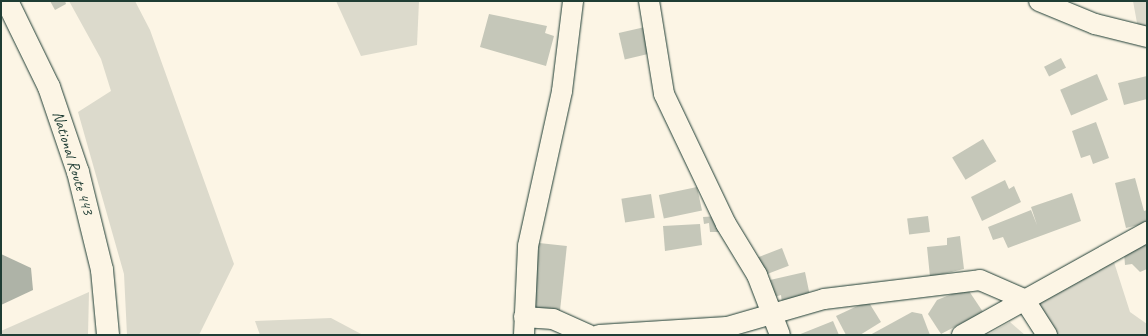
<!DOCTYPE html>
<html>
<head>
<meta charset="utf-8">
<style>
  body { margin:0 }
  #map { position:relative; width:1148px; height:336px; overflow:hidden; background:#fcf5e5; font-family:Caveat,sans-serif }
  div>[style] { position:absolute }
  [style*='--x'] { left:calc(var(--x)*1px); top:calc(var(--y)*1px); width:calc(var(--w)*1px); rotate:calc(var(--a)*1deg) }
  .green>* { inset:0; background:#dcdacc }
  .water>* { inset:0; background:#aeb3a7 }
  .building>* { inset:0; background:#c5c7b9; transform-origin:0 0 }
  .roads { filter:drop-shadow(0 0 1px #1f3d34) drop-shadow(0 0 1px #1f3d34) }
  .street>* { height:20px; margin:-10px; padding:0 10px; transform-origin:10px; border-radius:10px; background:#fcf5e5 }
  .highway>* { height:22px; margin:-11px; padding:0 11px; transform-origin:11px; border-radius:11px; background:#fcf5e5 }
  span { translate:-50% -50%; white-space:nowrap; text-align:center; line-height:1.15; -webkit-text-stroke:4px #fcf5e5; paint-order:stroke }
  .street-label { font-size:16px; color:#1f3d34 }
  .frame { position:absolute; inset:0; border:2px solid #1f3d34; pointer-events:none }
</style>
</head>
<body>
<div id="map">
  <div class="green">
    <div style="clip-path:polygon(69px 1px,135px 1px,150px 30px,234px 264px,199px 335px,127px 335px,124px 274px,78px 112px,111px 91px,101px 59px)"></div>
    <div style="clip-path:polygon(336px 1px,419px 1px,417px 45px,361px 56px)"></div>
    <div style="clip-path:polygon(1133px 1px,1147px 1px,1147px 38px,1137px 23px)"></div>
    <div style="clip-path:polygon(1113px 259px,1130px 312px,1147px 324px,1147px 335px,1057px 335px,1036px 302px)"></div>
    <div style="clip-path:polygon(89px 292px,88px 335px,1px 335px,1px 331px)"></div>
    <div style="clip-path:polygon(331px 318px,363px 335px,260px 335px,255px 321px)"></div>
    <div style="clip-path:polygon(1010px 322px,1025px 335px,987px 335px)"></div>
  </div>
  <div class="water">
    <div style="clip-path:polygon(1px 254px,31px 268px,33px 290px,1px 305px)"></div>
  </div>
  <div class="building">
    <div style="clip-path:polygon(50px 1px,65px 1px,66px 4px,55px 10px)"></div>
    <div style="clip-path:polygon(489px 14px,547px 26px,545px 33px,554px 36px,546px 66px,480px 47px)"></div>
    <div style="left:645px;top:27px;width:27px;height:27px;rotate:77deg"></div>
    <div style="left:1061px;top:58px;width:11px;height:19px;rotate:63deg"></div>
    <div style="left:1097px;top:74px;width:28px;height:40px;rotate:67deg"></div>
    <div style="clip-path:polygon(1147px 76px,1147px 99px,1124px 105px,1118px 83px)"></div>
    <div style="clip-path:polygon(1096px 122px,1109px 158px,1093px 164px,1090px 155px,1081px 158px,1072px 131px)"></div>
    <div style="left:983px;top:139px;width:26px;height:36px;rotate:59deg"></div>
    <div style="clip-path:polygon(1135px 178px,1144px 211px,1147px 210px,1147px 223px,1126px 228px,1115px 183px)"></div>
    <div style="clip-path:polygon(1005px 180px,1009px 189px,1014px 186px,1021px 202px,982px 221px,971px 197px)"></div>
    <div style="left:697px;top:187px;width:24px;height:39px;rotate:78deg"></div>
    <div style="clip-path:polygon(1072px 193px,1081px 221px,1008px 248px,1003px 237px,993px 240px,988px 227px,1031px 210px,1037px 225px,1031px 207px)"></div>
    <div style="left:651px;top:194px;width:24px;height:30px;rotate:81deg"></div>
    <div style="clip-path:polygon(718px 216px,719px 232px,710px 232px,709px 223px,704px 224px,703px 217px)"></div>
    <div style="left:928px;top:216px;width:16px;height:21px;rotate:83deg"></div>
    <div style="clip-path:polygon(700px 224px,702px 245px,665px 251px,663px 226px)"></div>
    <div style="clip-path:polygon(960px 236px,964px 269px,930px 277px,927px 247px,947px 245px,947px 238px)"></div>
    <div style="clip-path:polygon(1147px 238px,1147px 269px,1140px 272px,1132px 264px,1125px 265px,1124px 252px)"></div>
    <div style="left:539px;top:243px;width:28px;height:69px;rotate:6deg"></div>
    <div style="left:782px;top:248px;width:19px;height:29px;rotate:69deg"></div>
    <div style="clip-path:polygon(805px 272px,810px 296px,782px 303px,781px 295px,774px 297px,770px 280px)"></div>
    <div style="clip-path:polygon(967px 288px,983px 312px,941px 334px,928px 314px,937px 300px)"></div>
    <div style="clip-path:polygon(868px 301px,881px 322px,860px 335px,846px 335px,836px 316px)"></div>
    <div style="clip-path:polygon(912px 312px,922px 314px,930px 335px,870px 335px)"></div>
    <div style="clip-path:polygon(833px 321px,839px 335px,798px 335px)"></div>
  </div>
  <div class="roads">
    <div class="street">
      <div style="--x:649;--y:1;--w:94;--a:80.8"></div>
      <div style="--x:664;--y:94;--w:144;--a:64.5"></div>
      <div style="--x:726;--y:224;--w:60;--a:58.7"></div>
      <div style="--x:757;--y:275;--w:64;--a:69"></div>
      <div style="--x:1039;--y:1;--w:61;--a:22.3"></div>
      <div style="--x:1095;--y:24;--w:54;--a:14"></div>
      <div style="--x:524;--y:317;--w:29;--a:4"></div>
      <div style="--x:553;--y:319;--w:39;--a:24"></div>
      <div style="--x:524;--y:335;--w:89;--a:-87.4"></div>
      <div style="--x:528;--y:246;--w:159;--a:-77.6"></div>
      <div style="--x:562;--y:91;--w:91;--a:-83"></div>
      <div style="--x:599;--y:335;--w:128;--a:-3.6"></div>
      <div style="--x:727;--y:327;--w:101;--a:-16.1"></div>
      <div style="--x:824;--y:299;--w:157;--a:-6.9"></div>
      <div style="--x:980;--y:280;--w:48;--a:23.4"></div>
      <div style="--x:1024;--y:299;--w:43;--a:57.4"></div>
      <div style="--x:962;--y:335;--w:212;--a:-29.1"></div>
    </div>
    <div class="highway">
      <div style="--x:7;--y:1;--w:96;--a:64"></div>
      <div style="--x:49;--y:87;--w:90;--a:71.2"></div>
      <div style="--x:78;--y:172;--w:101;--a:76.2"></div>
      <div style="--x:102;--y:270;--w:65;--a:84.7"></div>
    </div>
  </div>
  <div class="street-label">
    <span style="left:73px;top:163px;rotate:73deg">National Route 443</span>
  </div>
  <div class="frame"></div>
</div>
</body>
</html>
